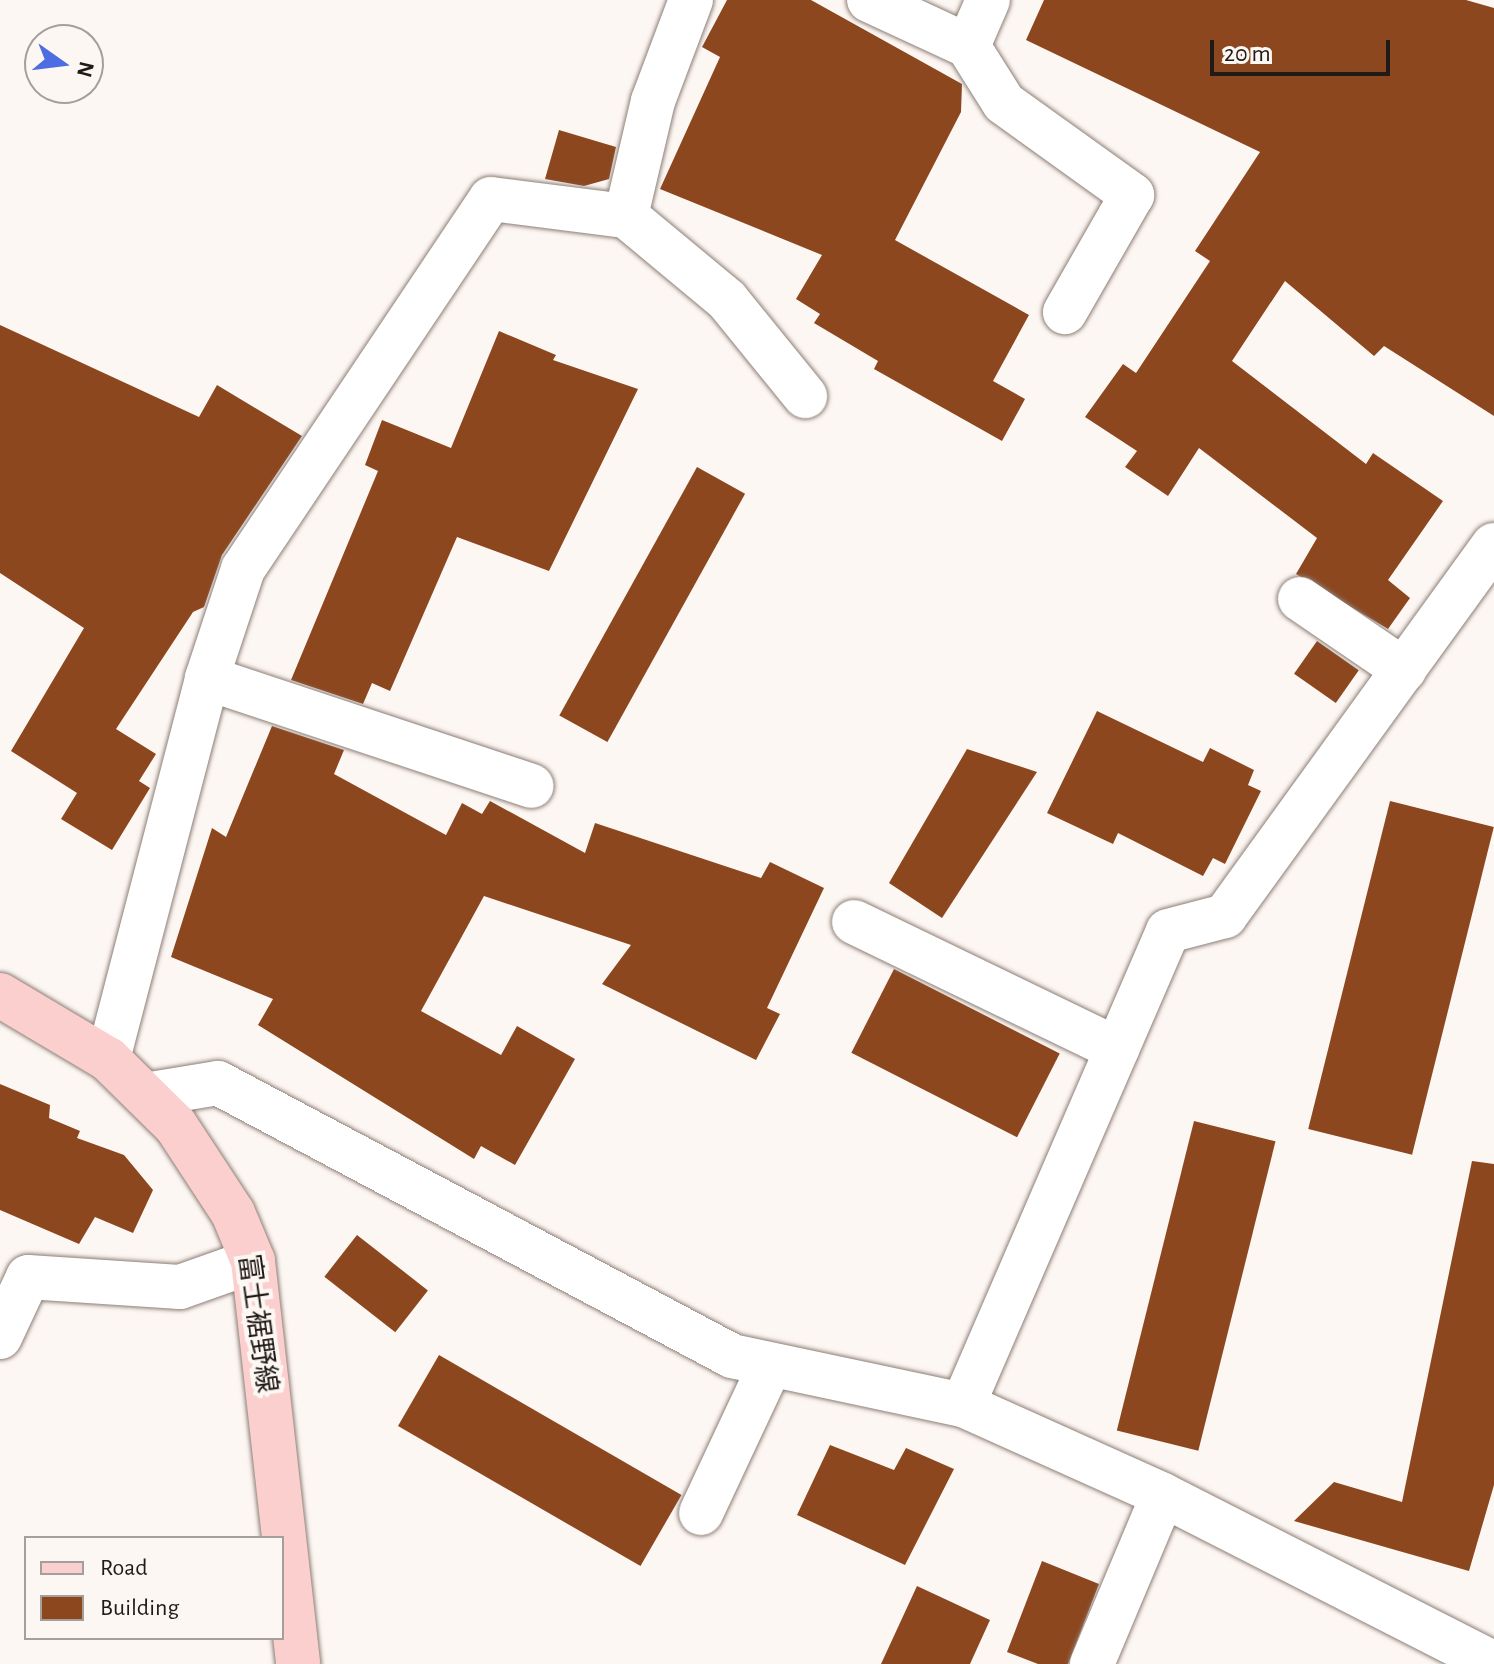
<!DOCTYPE html>
<html>
<head>
<meta charset="utf-8">
<style>
  body { margin:0 }
  #map { position:relative; width:1494px; height:1664px; overflow:hidden; background:#fdf7f3; font-family:"Alegreya Sans","Noto Sans JP",sans-serif }
  div>[style] { position:absolute }
  [style*='--x'] { left:calc(var(--x)*1px); top:calc(var(--y)*1px); width:calc(var(--w)*1px); rotate:calc(var(--a)*1deg) }
  .building>* { inset:0; background:#8c471f; transform-origin:0 0 }
  .roads { filter:drop-shadow(0 0 2px #8d7e76) drop-shadow(0 0 2px #8d7e76) }
  .minor>* { height:44px; margin:-22px; padding:0 22px; transform-origin:22px; border-radius:22px; background:#fff }
  .major>* { height:44px; margin:-22px; padding:0 22px; transform-origin:22px; border-radius:22px; background:#fbcfcd }
  span { translate:-50% -50%; white-space:nowrap; text-align:center; line-height:1.15; -webkit-text-stroke:8px #fdf7f3; paint-order:stroke }
  .street-label { font-size:28px; color:#211b18 }
  .legend { position:absolute; left:24px; top:1536px; width:260px; height:104px; box-sizing:border-box; background:#fdf7f3; border:2px solid #a59f9b; margin:0; padding:10px 14px; list-style:none; font-size:24px; color:#211b18 }
  .legend li { display:flex; align-items:center; gap:16px; height:40px }
  .legend b { width:40px; border:2px solid #a59f9b }
  .north { position:absolute; left:24px; top:24px; width:80px; height:80px; box-sizing:border-box; background:#fdf7f3; border:2px solid #a59f9b; border-radius:50%; rotate:104deg; font-size:22px; font-weight:700; line-height:32px; text-align:center; color:#211b18 }
  .north::after { content:''; display:block; margin:auto; width:28px; height:36px; background:#4f6de2; clip-path:polygon(50% 0,100% 100%,50% 72%,0 100%) }
  .scale { position:absolute; left:1210px; top:40px; width:180px; height:36px; box-sizing:border-box; border:4px solid #211b18; border-top:0; padding-left:10px; font-size:24px; line-height:28px; white-space:nowrap; color:#211b18; -webkit-text-stroke:6px #fdf7f3; paint-order:stroke }
</style>
</head>
<body>
<div id="map">
  <div class="building">
    <div style="clip-path:polygon(727px 0,811px 0,962px 84px,961px 112px,895px 240px,1029px 315px,993px 381px,1025px 399px,1002px 441px,874px 369px,878px 361px,814px 323px,820px 314px,796px 299px,822px 255px,660px 189px,720px 57px,702px 47px)"></div>
    <div style="clip-path:polygon(1044px 0,1466px 0,1494px 8px,1494px 416px,1384px 346px,1374px 356px,1285px 281px,1232px 361px,1366px 464px,1373px 453px,1443px 501px,1388px 580px,1410px 598px,1388px 629px,1296px 574px,1317px 538px,1199px 448px,1168px 496px,1125px 467px,1137px 451px,1085px 417px,1123px 364px,1136px 373px,1210px 261px,1195px 251px,1260px 152px,1026px 40px)"></div>
    <div style="clip-path:polygon(559px 130px,616px 147px,609px 179px,584px 186px,545px 179px)"></div>
    <div style="clip-path:polygon(0 325px,199px 417px,217px 385px,302px 436px,222px 555px,204px 607px,193px 612px,116px 729px,156px 754px,139px 781px,150px 788px,112px 850px,61px 819px,77px 793px,11px 751px,84px 628px,0 573px)"></div>
    <div style="clip-path:polygon(499px 331px,556px 355px,553px 360px,638px 389px,549px 571px,457px 537px,390px 691px,372px 683px,363px 704px,291px 680px,378px 471px,365px 465px,382px 420px,451px 448px)"></div>
    <div style="left:697px;top:467px;width:55px;height:284px;rotate:29deg"></div>
    <div style="left:1317px;top:641px;width:51px;height:40px;rotate:35deg"></div>
    <div style="clip-path:polygon(1097px 711px,1203px 762px,1210px 748px,1254px 770px,1248px 785px,1261px 791px,1225px 864px,1213px 858px,1203px 876px,1118px 833px,1113px 844px,1047px 813px)"></div>
    <div style="clip-path:polygon(272px 726px,344px 750px,334px 774px,446px 835px,462px 803px,482px 814px,490px 801px,585px 853px,595px 823px,761px 878px,770px 862px,824px 888px,767px 1008px,780px 1014px,756px 1060px,602px 984px,631px 945px,484px 896px,421px 1011px,501px 1055px,517px 1026px,575px 1059px,515px 1165px,481px 1146px,474px 1159px,258px 1025px,273px 999px,171px 957px,212px 828px,226px 837px)"></div>
    <div style="clip-path:polygon(967px 749px,1037px 772px,942px 918px,889px 883px)"></div>
    <div style="left:1390px;top:801px;width:107px;height:338px;rotate:14deg"></div>
    <div style="left:894px;top:969px;width:186px;height:94px;rotate:27deg"></div>
    <div style="clip-path:polygon(0 1084px,50px 1105px,49px 1118px,80px 1131px,77px 1138px,124px 1155px,153px 1190px,133px 1233px,95px 1217px,79px 1244px,0 1210px)"></div>
    <div style="left:1194px;top:1121px;width:84px;height:319px;rotate:14deg"></div>
    <div style="clip-path:polygon(1472px 1161px,1494px 1164px,1494px 1485px,1469px 1571px,1294px 1521px,1334px 1482px,1402px 1502px)"></div>
    <div style="left:357px;top:1235px;width:90px;height:53px;rotate:38deg"></div>
    <div style="left:439px;top:1355px;width:280px;height:82px;rotate:30deg"></div>
    <div style="clip-path:polygon(830px 1445px,894px 1470px,906px 1448px,954px 1469px,905px 1565px,797px 1515px)"></div>
    <div style="clip-path:polygon(1042px 1561px,1099px 1584px,1068px 1664px,1038px 1664px,1007px 1652px)"></div>
    <div style="clip-path:polygon(917px 1586px,990px 1620px,970px 1664px,881px 1664px)"></div>
  </div>
  <div class="roads">
    <div class="minor">
      <div style="--x:869;--y:0;--w:109;--a:24.9"></div>
      <div style="--x:968;--y:46;--w:67;--a:57.7"></div>
      <div style="--x:1004;--y:103;--w:158;--a:35.7"></div>
      <div style="--x:1132;--y:195;--w:135;--a:119.8"></div>
      <div style="--x:968;--y:46;--w:50;--a:-66.5"></div>
      <div style="--x:626;--y:216;--w:131;--a:39.7"></div>
      <div style="--x:727;--y:300;--w:124;--a:50.9"></div>
      <div style="--x:1300;--y:599;--w:126;--a:34.3"></div>
      <div style="--x:207;--y:678;--w:342;--a:18.4"></div>
      <div style="--x:854;--y:922;--w:292;--a:25.8"></div>
      <div style="--x:108;--y:1059;--w:394;--a:-75.4"></div>
      <div style="--x:207;--y:678;--w:115;--a:-71.7"></div>
      <div style="--x:243;--y:569;--w:445;--a:-56.2"></div>
      <div style="--x:491;--y:199;--w:136;--a:7.2"></div>
      <div style="--x:626;--y:216;--w:118;--a:-76.8"></div>
      <div style="--x:653;--y:101;--w:108;--a:-69.4"></div>
      <div style="--x:145;--y:1095;--w:74;--a:-9.3"></div>
      <div style="--x:218;--y:1083;--w:582;--a:27.97"></div>
      <div style="--x:732;--y:1356;--w:236;--a:12"></div>
      <div style="--x:963;--y:1405;--w:219;--a:24.2"></div>
      <div style="--x:1163;--y:1495;--w:372;--a:27"></div>
      <div style="--x:0;--y:1337;--w:66;--a:-65"></div>
      <div style="--x:28;--y:1277;--w:152;--a:3.8"></div>
      <div style="--x:180;--y:1287;--w:77;--a:-19.6"></div>
      <div style="--x:963;--y:1405;--w:516;--a:-66.61"></div>
      <div style="--x:1168;--y:931;--w:59;--a:-14.7"></div>
      <div style="--x:1225;--y:916;--w:458;--a:-54.1"></div>
      <div style="--x:701;--y:1513;--w:162;--a:-64.9"></div>
      <div style="--x:1092;--y:1664;--w:183;--a:-67.2"></div>
    </div>
    <div class="major">
      <div style="--x:0;--y:995;--w:126;--a:30.7"></div>
      <div style="--x:108;--y:1059;--w:95;--a:44.6"></div>
      <div style="--x:176;--y:1126;--w:104;--a:56.8"></div>
      <div style="--x:233;--y:1213;--w:52;--a:67.4"></div>
      <div style="--x:253;--y:1261;--w:406;--a:83.6"></div>
    </div>
  </div>
  <div class="street-label">
    <span style="left:257px;top:1324px;rotate:82deg">富士裾野線</span>
  </div>
  <ul class="legend">
  <li><b style="height:10px;background:#fbcfcd"></b>Road</li>
  <li><b style="height:22px;background:#8c471f"></b>Building</li>
  </ul>
  <div class="north">N</div>
  <div class="scale">20 m</div>
</div>
</body>
</html>
